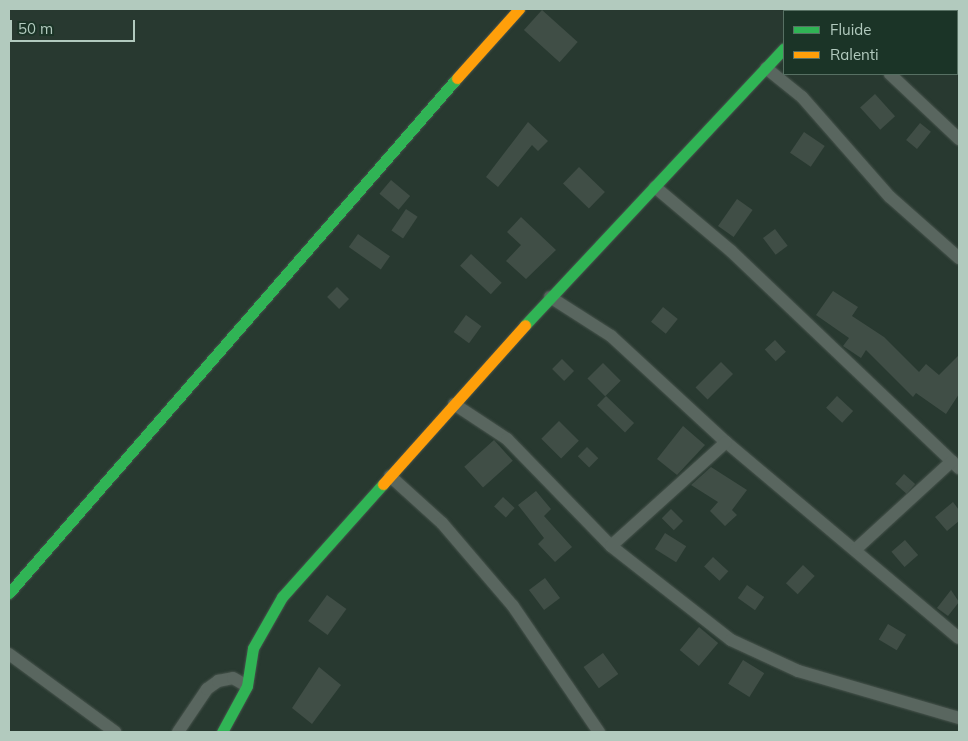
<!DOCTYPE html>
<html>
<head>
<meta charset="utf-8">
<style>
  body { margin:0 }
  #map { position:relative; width:968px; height:741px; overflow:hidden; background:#283930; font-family:Mulish,sans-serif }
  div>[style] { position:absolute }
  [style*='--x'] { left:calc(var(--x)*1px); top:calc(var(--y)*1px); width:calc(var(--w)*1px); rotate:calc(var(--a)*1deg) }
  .building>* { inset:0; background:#404e46; transform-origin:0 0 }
  .roads { filter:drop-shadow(0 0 1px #47534c) drop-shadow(0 0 1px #47534c) }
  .street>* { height:12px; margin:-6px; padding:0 6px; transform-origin:6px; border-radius:6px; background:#59665f }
  .fast>* { height:11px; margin:-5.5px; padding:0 5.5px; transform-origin:5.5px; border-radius:5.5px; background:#30b455 }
  .slow>* { height:11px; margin:-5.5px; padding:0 5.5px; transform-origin:5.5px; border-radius:5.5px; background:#ff9f0a }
  span { translate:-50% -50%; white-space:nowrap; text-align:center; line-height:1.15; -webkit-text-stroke:4.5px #1b3427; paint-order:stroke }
  .frame { position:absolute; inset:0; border:10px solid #b2cabe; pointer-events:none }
  .legend { position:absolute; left:783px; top:10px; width:175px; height:65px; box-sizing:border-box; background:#1b3427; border:1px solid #577063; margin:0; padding:6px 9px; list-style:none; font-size:15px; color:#b2cabe }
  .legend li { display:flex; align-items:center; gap:10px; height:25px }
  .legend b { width:25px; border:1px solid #577063 }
  .scale { position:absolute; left:10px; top:20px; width:125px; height:22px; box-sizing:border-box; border:2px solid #b2cabe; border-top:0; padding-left:6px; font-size:15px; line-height:18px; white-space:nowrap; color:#b2cabe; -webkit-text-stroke:4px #1b3427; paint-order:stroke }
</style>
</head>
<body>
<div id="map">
  <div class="building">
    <div style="left:542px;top:10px;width:48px;height:27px;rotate:42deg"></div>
    <div style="left:875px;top:94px;width:30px;height:20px;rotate:48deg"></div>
    <div style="clip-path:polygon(528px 122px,548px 141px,538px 151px,532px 145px,498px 187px,486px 177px)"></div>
    <div style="left:920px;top:123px;width:14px;height:22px;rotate:39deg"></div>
    <div style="left:804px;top:132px;width:25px;height:25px;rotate:34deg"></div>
    <div style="left:579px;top:167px;width:36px;height:23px;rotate:44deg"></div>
    <div style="left:391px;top:180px;width:25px;height:18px;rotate:40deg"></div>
    <div style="left:737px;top:199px;width:19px;height:33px;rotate:35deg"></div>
    <div style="left:406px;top:209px;width:14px;height:26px;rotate:34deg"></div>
    <div style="clip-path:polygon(521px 217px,556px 250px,526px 279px,506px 261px,521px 245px,507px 232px)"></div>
    <div style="left:775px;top:229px;width:21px;height:15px;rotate:53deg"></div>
    <div style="left:358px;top:234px;width:39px;height:16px;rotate:35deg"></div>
    <div style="left:471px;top:254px;width:42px;height:16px;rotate:43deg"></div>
    <div style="left:337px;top:287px;width:17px;height:14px;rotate:45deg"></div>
    <div style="clip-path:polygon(833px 291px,858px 307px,852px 316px,884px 337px,919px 372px,926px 364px,939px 375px,959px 355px,959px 394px,946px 414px,916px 393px,913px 397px,866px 350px,861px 358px,843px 346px,849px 338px,816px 315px)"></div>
    <div style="left:663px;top:307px;width:19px;height:19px;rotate:39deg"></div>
    <div style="left:466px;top:315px;width:19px;height:21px;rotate:36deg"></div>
    <div style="left:775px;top:340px;width:16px;height:14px;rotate:47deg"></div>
    <div style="left:562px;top:359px;width:17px;height:14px;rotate:45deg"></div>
    <div style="left:721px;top:362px;width:17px;height:36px;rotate:45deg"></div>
    <div style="left:603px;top:363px;width:25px;height:22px;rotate:45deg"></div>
    <div style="left:606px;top:396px;width:39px;height:13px;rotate:44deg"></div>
    <div style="left:837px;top:396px;width:22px;height:16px;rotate:43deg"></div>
    <div style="left:559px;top:421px;width:28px;height:25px;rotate:45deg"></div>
    <div style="clip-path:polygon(683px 426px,705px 445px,677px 475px,657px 459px)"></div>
    <div style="left:494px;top:440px;width:28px;height:40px;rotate:48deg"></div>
    <div style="left:587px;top:447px;width:16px;height:13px;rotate:45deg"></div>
    <div style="clip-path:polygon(711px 467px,747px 490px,732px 510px,737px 515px,725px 526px,710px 511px,718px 502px,691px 485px)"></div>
    <div style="left:904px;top:474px;width:15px;height:13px;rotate:42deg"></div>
    <div style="clip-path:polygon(536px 491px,551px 509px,544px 516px,572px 547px,555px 562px,538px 544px,544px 538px,518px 505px)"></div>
    <div style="left:503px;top:497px;width:16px;height:13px;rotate:43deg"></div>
    <div style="clip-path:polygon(953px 502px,959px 510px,959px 521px,947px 531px,935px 517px)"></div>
    <div style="left:671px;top:509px;width:17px;height:13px;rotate:45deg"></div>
    <div style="left:665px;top:533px;width:25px;height:19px;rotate:32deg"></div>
    <div style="left:905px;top:540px;width:20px;height:18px;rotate:49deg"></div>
    <div style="left:713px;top:557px;width:21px;height:13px;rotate:43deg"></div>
    <div style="left:803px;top:565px;width:16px;height:25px;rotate:43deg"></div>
    <div style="left:545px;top:578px;width:25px;height:20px;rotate:53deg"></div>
    <div style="left:747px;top:585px;width:21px;height:16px;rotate:35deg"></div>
    <div style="clip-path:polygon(951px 590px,959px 602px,948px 616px,937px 608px)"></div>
    <div style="left:327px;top:595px;width:24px;height:32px;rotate:36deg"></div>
    <div style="left:888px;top:624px;width:21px;height:18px;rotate:31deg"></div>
    <div style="left:699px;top:627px;width:25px;height:30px;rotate:40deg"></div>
    <div style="left:603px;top:653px;width:26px;height:24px;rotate:54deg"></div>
    <div style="left:743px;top:660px;width:25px;height:28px;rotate:32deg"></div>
    <div style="clip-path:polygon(319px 667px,341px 685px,312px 724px,292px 708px)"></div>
  </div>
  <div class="roads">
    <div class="street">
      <div style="--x:766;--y:68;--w:46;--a:38.9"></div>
      <div style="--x:802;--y:97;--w:133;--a:48.7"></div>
      <div style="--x:890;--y:197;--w:92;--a:41.5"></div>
      <div style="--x:890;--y:74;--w:95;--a:43.3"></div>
      <div style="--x:655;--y:187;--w:99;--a:40.1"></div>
      <div style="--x:731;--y:251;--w:315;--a:43.6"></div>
      <div style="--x:550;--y:297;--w:72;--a:32.6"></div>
      <div style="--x:611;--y:336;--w:156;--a:42.7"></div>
      <div style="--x:726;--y:442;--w:304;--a:40.1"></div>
      <div style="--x:454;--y:404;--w:64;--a:33.4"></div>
      <div style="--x:507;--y:439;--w:149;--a:45.8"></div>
      <div style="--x:611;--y:546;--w:152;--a:38.1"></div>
      <div style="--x:731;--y:640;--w:74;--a:24.8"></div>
      <div style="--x:798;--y:671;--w:168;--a:16.3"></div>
      <div style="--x:390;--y:476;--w:70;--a:42.1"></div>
      <div style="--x:442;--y:523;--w:109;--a:49.5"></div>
      <div style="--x:513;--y:606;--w:153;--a:55.7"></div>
      <div style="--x:611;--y:546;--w:155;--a:-42.1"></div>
      <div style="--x:856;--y:549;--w:130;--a:-42.5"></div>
      <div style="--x:9;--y:654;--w:132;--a:36.3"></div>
      <div style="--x:178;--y:732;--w:52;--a:-56"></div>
      <div style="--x:207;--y:689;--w:14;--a:-36"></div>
      <div style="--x:218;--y:681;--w:15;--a:-11"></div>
      <div style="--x:233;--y:678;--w:16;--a:30"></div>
    </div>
    <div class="fast">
      <div style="--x:817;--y:11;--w:4;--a:-34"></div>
      <div style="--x:525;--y:325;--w:379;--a:-46.9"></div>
      <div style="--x:9;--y:593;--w:683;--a:-48.98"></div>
      <div style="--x:222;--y:732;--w:52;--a:-61.5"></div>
      <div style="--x:247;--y:686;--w:38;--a:-81"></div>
      <div style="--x:253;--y:648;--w:59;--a:-60.4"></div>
      <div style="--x:282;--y:597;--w:152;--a:-48.2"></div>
    </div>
    <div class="slow">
      <div style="--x:457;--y:78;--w:93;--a:-48.1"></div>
      <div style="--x:383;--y:484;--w:213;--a:-48.2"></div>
    </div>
  </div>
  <div class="frame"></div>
  <ul class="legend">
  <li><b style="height:6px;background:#30b455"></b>Fluide</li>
  <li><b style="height:6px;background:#ff9f0a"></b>Ralenti</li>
  </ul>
  <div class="scale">50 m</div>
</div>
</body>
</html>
